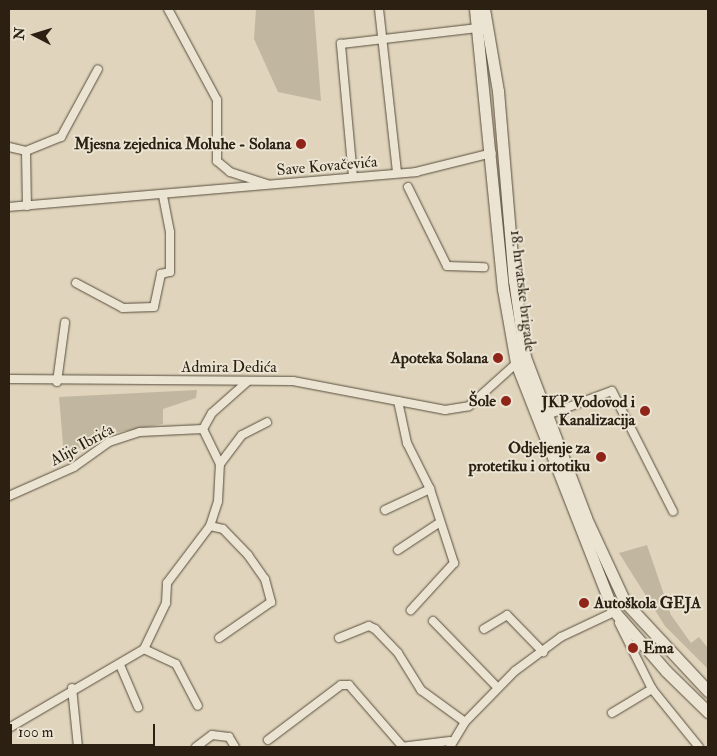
<!DOCTYPE html>
<html>
<head>
<meta charset="utf-8">
<style>
  body { margin:0 }
  #map { position:relative; width:717px; height:756px; overflow:hidden; background:#e0d5bc; font-family:"IM FELL Double Pica",serif }
  div>[style] { position:absolute }
  [style*='--x'] { left:calc(var(--x)*1px); top:calc(var(--y)*1px); width:calc(var(--w)*1px); rotate:calc(var(--a)*1deg) }
  .green>* { inset:0; background:#c1b69f }
  .roads { filter:drop-shadow(0 0 1px #594d3d) drop-shadow(0 0 1px #594d3d) }
  .street>* { height:8px; margin:-4px; padding:0 4px; transform-origin:4px; border-radius:4px; background:#ebe4d3 }
  .secondary>* { height:11px; margin:-5.5px; padding:0 5.5px; transform-origin:5.5px; border-radius:5.5px; background:#ebe4d3 }
  .dots>* { width:14px; height:14px; translate:-50% -50%; box-sizing:border-box; border:2px solid #ebe4d3; border-radius:50% }
  span { translate:-50% -50%; white-space:nowrap; text-align:center; line-height:1.15; -webkit-text-stroke:4px #ebe4d3; paint-order:stroke }
  .poi-label { font-size:16px; color:#2c2013; font-weight:700 }
  .right { translate:-100% -50%; text-align:right }
  .left { translate:0 -50%; text-align:left }
  .street-label { font-size:16px; color:#2c2013 }
  .frame { position:absolute; inset:0; border:10px solid #2c2013; pointer-events:none }
  .north { position:absolute; left:10px; top:10px; width:50px; height:50px; -webkit-text-stroke:4px #ebe4d3; paint-order:stroke; rotate:275deg; font-size:14px; font-weight:700; line-height:20px; text-align:center; color:#2c2013 }
  .north::after { content:''; display:block; margin:auto; width:18px; height:22px; background:#2c2013; clip-path:polygon(50% 0,100% 100%,50% 72%,0 100%) }
  .scale { position:absolute; left:10px; top:724px; width:145px; height:22px; box-sizing:border-box; border:2px solid #2c2013; border-top:0; padding-left:6px; font-size:15px; line-height:18px; white-space:nowrap; color:#2c2013; -webkit-text-stroke:4px #ebe4d3; paint-order:stroke }
</style>
</head>
<body>
<div id="map">
  <div class="green">
    <div style="clip-path:polygon(256px 9px,314px 9px,321px 101px,278px 92px,254px 39px)"></div>
    <div style="clip-path:polygon(197px 390px,196px 398px,163px 409px,163px 424px,108px 434px,64px 456px,59px 397px)"></div>
    <div style="clip-path:polygon(647px 545px,671px 615px,691px 643px,699px 637px,708px 648px,708px 669px,665px 626px,619px 553px)"></div>
  </div>
  <div class="roads">
    <div class="street">
      <div style="--x:168;--y:9;--w:103;--a:61.7"></div>
      <div style="--x:217;--y:100;--w:61;--a:90"></div>
      <div style="--x:217;--y:161;--w:17;--a:40"></div>
      <div style="--x:230;--y:172;--w:39;--a:18"></div>
      <div style="--x:379;--y:9;--w:165;--a:83.7"></div>
      <div style="--x:9;--y:147;--w:17;--a:13"></div>
      <div style="--x:26;--y:151;--w:55;--a:89"></div>
      <div style="--x:26;--y:151;--w:38;--a:-22"></div>
      <div style="--x:61;--y:137;--w:77;--a:-61.4"></div>
      <div style="--x:353;--y:177;--w:134;--a:-95.2"></div>
      <div style="--x:341;--y:44;--w:138;--a:-6.7"></div>
      <div style="--x:408;--y:187;--w:88;--a:63.7"></div>
      <div style="--x:447;--y:266;--w:37;--a:2"></div>
      <div style="--x:9;--y:207;--w:409;--a:-4.9"></div>
      <div style="--x:416;--y:172;--w:78;--a:-14"></div>
      <div style="--x:76;--y:283;--w:53;--a:28"></div>
      <div style="--x:123;--y:308;--w:31;--a:-2"></div>
      <div style="--x:154;--y:307;--w:34;--a:-78"></div>
      <div style="--x:161;--y:274;--w:9;--a:-13"></div>
      <div style="--x:170;--y:272;--w:40;--a:-90"></div>
      <div style="--x:170;--y:232;--w:37;--a:-101"></div>
      <div style="--x:9;--y:379;--w:284;--a:0.4"></div>
      <div style="--x:293;--y:381;--w:155;--a:10.8"></div>
      <div style="--x:445;--y:410;--w:24;--a:-9"></div>
      <div style="--x:469;--y:406;--w:67;--a:-42"></div>
      <div style="--x:57;--y:382;--w:60;--a:-82.3"></div>
      <div style="--x:398;--y:401;--w:43;--a:77.9"></div>
      <div style="--x:407;--y:443;--w:51;--a:63.4"></div>
      <div style="--x:430;--y:489;--w:78;--a:72"></div>
      <div style="--x:454;--y:563;--w:64;--a:132.5"></div>
      <div style="--x:547;--y:415;--w:69;--a:-20.3"></div>
      <div style="--x:612;--y:391;--w:135;--a:63.1"></div>
      <div style="--x:220;--y:464;--w:36;--a:-53"></div>
      <div style="--x:242;--y:435;--w:28;--a:-27"></div>
      <div style="--x:9;--y:496;--w:71;--a:-24"></div>
      <div style="--x:74;--y:467;--w:43;--a:-35.5"></div>
      <div style="--x:109;--y:442;--w:33;--a:-18"></div>
      <div style="--x:140;--y:432;--w:63;--a:-2.7"></div>
      <div style="--x:385;--y:510;--w:50;--a:-25"></div>
      <div style="--x:210;--y:526;--w:13;--a:13"></div>
      <div style="--x:223;--y:529;--w:36;--a:46"></div>
      <div style="--x:248;--y:555;--w:29;--a:55"></div>
      <div style="--x:265;--y:579;--w:24;--a:75"></div>
      <div style="--x:271;--y:602;--w:63;--a:145.3"></div>
      <div style="--x:398;--y:550;--w:49;--a:-33.4"></div>
      <div style="--x:433;--y:621;--w:92;--a:45.9"></div>
      <div style="--x:619;--y:623;--w:74;--a:63.4"></div>
      <div style="--x:652;--y:689;--w:75;--a:51"></div>
      <div style="--x:484;--y:629;--w:27;--a:-31"></div>
      <div style="--x:507;--y:615;--w:52;--a:45.8"></div>
      <div style="--x:339;--y:638;--w:32;--a:-22"></div>
      <div style="--x:369;--y:626;--w:7;--a:27"></div>
      <div style="--x:375;--y:629;--w:33;--a:46"></div>
      <div style="--x:398;--y:653;--w:44;--a:58.1"></div>
      <div style="--x:421;--y:690;--w:54;--a:36"></div>
      <div style="--x:144;--y:649;--w:35;--a:25"></div>
      <div style="--x:176;--y:664;--w:47;--a:62.4"></div>
      <div style="--x:120;--y:665;--w:46;--a:66.8"></div>
      <div style="--x:72;--y:688;--w:59;--a:84.2"></div>
      <div style="--x:612;--y:713;--w:47;--a:-31"></div>
      <div style="--x:9;--y:728;--w:156;--a:-30.3"></div>
      <div style="--x:144;--y:649;--w:51;--a:-64.4"></div>
      <div style="--x:166;--y:603;--w:20;--a:-87"></div>
      <div style="--x:167;--y:583;--w:71;--a:-53"></div>
      <div style="--x:210;--y:526;--w:26;--a:-72"></div>
      <div style="--x:218;--y:501;--w:37;--a:-87"></div>
      <div style="--x:220;--y:464;--w:39;--a:-116"></div>
      <div style="--x:203;--y:429;--w:18;--a:-61"></div>
      <div style="--x:212;--y:413;--w:47;--a:-41.5"></div>
      <div style="--x:268;--y:740;--w:91;--a:-37"></div>
      <div style="--x:341;--y:685;--w:8;--a:0"></div>
      <div style="--x:349;--y:685;--w:81;--a:49"></div>
      <div style="--x:196;--y:747;--w:20;--a:-37"></div>
      <div style="--x:212;--y:735;--w:17;--a:7"></div>
      <div style="--x:229;--y:737;--w:12;--a:59"></div>
      <div style="--x:401;--y:747;--w:49;--a:-7"></div>
      <div style="--x:450;--y:747;--w:29;--a:-59"></div>
      <div style="--x:465;--y:722;--w:71;--a:-45.6"></div>
      <div style="--x:515;--y:671;--w:57;--a:-36.5"></div>
      <div style="--x:561;--y:637;--w:59;--a:-25.3"></div>
    </div>
    <div class="secondary">
      <div style="--x:475;--y:9;--w:281;--a:84.3"></div>
      <div style="--x:503;--y:289;--w:75;--a:80"></div>
      <div style="--x:516;--y:363;--w:265;--a:68.6"></div>
      <div style="--x:613;--y:610;--w:81;--a:49"></div>
      <div style="--x:666;--y:671;--w:59;--a:44.3"></div>
      <div style="--x:484;--y:9;--w:83;--a:80.3"></div>
      <div style="--x:498;--y:91;--w:190;--a:85.2"></div>
      <div style="--x:514;--y:280;--w:78;--a:81.9"></div>
      <div style="--x:525;--y:357;--w:172;--a:69.2"></div>
      <div style="--x:586;--y:518;--w:93;--a:65.1"></div>
      <div style="--x:625;--y:602;--w:122;--a:47"></div>
    </div>
  </div>
  <div class="dots">
    <div style="left:301px;top:144px;background:#8f2418"></div>
    <div style="left:498px;top:358px;background:#8f2418"></div>
    <div style="left:506px;top:401px;background:#8f2418"></div>
    <div style="left:645px;top:411px;background:#8f2418"></div>
    <div style="left:601px;top:457px;background:#8f2418"></div>
    <div style="left:584px;top:603px;background:#8f2418"></div>
    <div style="left:633px;top:648px;background:#8f2418"></div>
  </div>
  <div class="poi-label">
    <span class="right" style="left:291px;top:144px">Mjesna zejednica Moluhe - Solana</span>
    <span class="right" style="left:488px;top:358px">Apoteka Solana</span>
    <span class="right" style="left:496px;top:401px">Šole</span>
    <span class="right" style="left:635px;top:411px">JKP Vodovod i<br>Kanalizacija</span>
    <span class="right" style="left:590px;top:457px">Odjeljenje za<br>protetiku i ortotiku</span>
    <span class="left" style="left:594px;top:603px">Autoškola GEJA</span>
    <span class="left" style="left:643px;top:648px">Ema</span>
  </div>
  <div class="street-label">
    <span style="left:327px;top:166px;rotate:-5deg">Save Kovačevića</span>
    <span style="left:523px;top:291px;rotate:83deg">18. hrvatske brigade</span>
    <span style="left:229px;top:367px">Admira Dedića</span>
    <span style="left:82px;top:445px;rotate:-29deg">Alije Ibrića</span>
  </div>
  <div class="frame"></div>
  <div class="north">N</div>
  <div class="scale">100 m</div>
</div>
</body>
</html>
